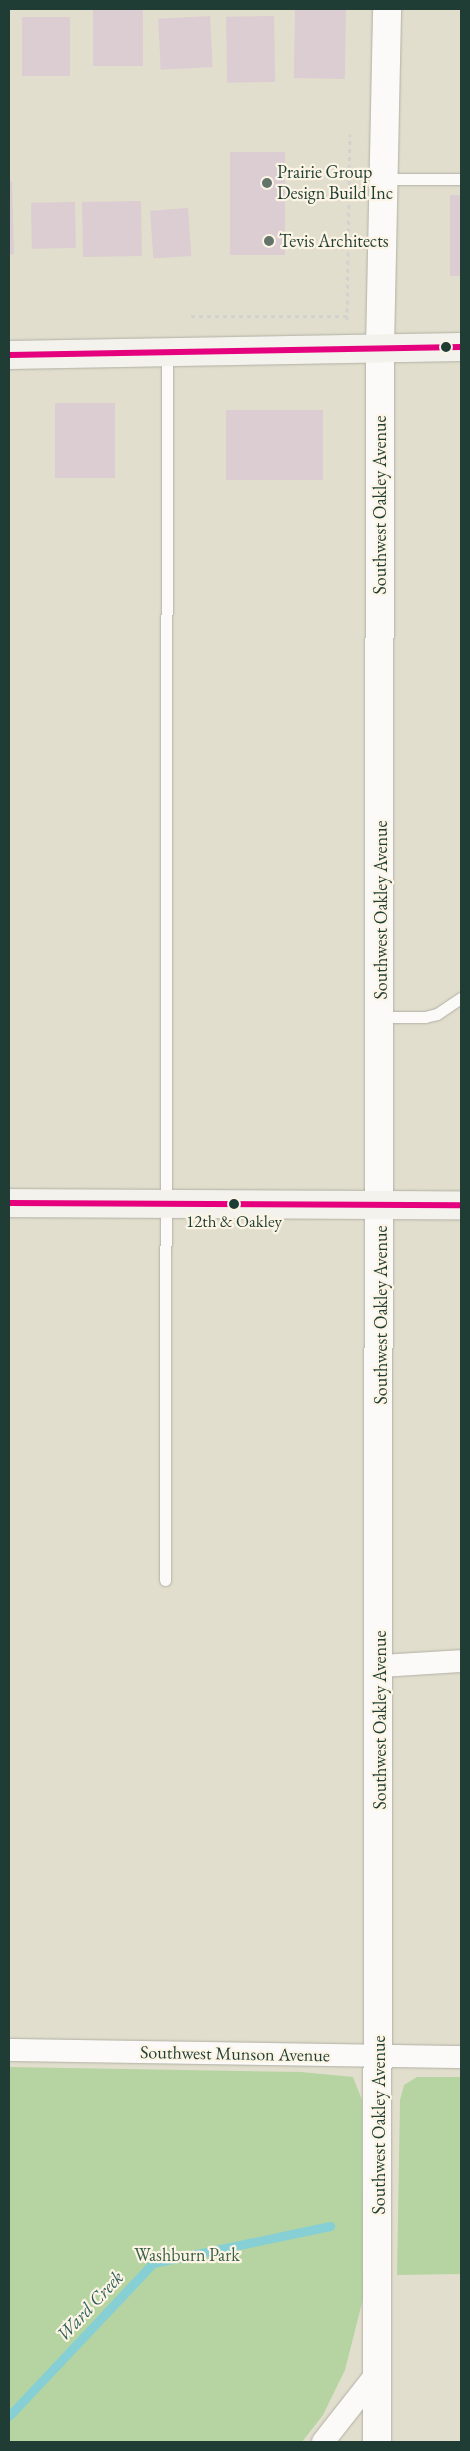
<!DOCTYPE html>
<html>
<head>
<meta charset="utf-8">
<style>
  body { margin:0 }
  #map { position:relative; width:470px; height:2451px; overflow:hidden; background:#e2decd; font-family:"EB Garamond",serif }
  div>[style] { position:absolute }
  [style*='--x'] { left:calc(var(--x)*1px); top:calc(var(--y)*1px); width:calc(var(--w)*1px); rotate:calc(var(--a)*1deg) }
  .green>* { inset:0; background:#b6d4a2 }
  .stream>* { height:9px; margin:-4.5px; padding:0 4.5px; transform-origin:4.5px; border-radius:4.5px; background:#86cfd5 }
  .building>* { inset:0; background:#dbcdd1; transform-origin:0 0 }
  .path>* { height:3px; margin-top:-1.5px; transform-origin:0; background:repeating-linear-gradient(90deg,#d2d2ce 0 4px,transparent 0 8px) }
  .roads { filter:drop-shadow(0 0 1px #afb0a4) drop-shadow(0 0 1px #afb0a4) }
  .service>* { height:11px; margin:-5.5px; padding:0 5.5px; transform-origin:5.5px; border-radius:5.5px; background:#fbfaf8 }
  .minor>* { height:22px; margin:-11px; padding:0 11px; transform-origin:11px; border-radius:11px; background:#fbfaf8 }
  .tertiary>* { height:28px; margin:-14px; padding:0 14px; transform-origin:14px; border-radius:14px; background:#fbfaf8 }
  .secondary>* { height:28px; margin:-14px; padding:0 14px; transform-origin:14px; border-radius:14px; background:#f4f2ec }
  .bus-1>* { height:6px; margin:-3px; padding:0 3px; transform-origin:3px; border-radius:3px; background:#e5007d }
  .dots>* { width:14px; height:14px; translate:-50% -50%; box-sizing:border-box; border:2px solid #fcf5e5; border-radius:50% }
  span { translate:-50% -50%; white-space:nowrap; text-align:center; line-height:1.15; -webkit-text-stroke:4.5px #fcf5e5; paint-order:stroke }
  .bus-label { font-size:17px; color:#1f3d34 }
  .poi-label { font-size:18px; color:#1f3d34 }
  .left { translate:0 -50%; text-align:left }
  .street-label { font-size:18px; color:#1f3d34 }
  .park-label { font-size:18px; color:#3c6047 }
  .water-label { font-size:19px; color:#2f605d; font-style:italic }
  .frame { position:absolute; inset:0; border:10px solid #1f3d34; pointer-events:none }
</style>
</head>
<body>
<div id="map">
  <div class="green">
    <div style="clip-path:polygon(9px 2067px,301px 2072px,353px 2077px,362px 2100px,363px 2299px,345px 2370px,323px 2415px,302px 2442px,9px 2442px)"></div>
    <div style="clip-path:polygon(417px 2077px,461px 2077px,461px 2274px,397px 2275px,400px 2100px,404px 2085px)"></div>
  </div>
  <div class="stream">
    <div style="--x:9;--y:2416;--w:210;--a:-46.7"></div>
    <div style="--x:153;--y:2263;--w:181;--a:-11.8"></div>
  </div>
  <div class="building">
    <div style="left:93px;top:9px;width:50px;height:57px"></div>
    <div style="left:295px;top:9px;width:51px;height:69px;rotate:1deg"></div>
    <div style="left:210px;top:16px;width:51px;height:52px;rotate:87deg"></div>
    <div style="left:274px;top:16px;width:66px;height:48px;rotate:89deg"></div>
    <div style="left:22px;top:17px;width:48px;height:59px"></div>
    <div style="left:285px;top:152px;width:103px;height:55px;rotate:90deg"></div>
    <div style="clip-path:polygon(12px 181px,14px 254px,9px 255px,9px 182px)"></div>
    <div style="left:450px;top:195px;width:11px;height:81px"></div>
    <div style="left:141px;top:201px;width:55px;height:59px;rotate:89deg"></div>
    <div style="left:75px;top:202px;width:46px;height:44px;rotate:89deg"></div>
    <div style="left:188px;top:208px;width:48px;height:38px;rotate:86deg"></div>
    <div style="left:55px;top:403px;width:60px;height:75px"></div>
    <div style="left:226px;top:410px;width:97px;height:70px"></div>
  </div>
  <div class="path">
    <div style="--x:191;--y:316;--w:156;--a:0"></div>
    <div style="--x:347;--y:320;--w:186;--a:-89.1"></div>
  </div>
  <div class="roads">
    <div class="service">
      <div style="--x:383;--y:179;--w:78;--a:0"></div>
      <div style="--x:381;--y:1017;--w:44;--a:0"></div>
      <div style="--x:425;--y:1017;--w:12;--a:-14"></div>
      <div style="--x:437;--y:1014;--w:29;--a:-34"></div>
      <div style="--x:165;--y:1580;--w:1228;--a:-89.91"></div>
    </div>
    <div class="minor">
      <div style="--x:380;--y:1666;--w:81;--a:-3.5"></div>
      <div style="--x:9;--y:2050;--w:452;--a:0.9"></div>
      <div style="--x:323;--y:2442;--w:89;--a:-51.8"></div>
    </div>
    <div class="tertiary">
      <div style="--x:377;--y:2442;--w:2094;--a:-89.92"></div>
      <div style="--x:380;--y:348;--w:339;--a:-88.8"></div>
    </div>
    <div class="secondary">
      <div style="--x:9;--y:355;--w:452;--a:-1"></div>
      <div style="--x:9;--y:1203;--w:452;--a:0.3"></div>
    </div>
  </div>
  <div class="bus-1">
    <div style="--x:9;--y:355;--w:452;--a:-1"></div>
    <div style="--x:9;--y:1203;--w:452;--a:0.3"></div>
  </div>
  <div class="dots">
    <div style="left:267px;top:183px;background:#63756a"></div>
    <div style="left:269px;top:241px;background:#63756a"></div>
    <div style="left:446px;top:347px;background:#1f3d34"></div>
    <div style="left:234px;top:1204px;background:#1f3d34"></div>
  </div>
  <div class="bus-label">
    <span style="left:234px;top:1222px">12th &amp; Oakley</span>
  </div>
  <div class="poi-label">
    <span class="left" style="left:277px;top:183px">Prairie Group<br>Design Build Inc</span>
    <span class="left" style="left:279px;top:241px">Tevis Architects</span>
  </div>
  <div class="street-label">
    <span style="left:380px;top:505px;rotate:-90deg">Southwest Oakley Avenue</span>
    <span style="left:381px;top:910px;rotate:-90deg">Southwest Oakley Avenue</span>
    <span style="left:381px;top:1315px;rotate:-90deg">Southwest Oakley Avenue</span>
    <span style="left:380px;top:1720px;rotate:-90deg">Southwest Oakley Avenue</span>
    <span style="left:235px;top:2054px;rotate:1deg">Southwest Munson Avenue</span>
    <span style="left:379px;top:2125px;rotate:-90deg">Southwest Oakley Avenue</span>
  </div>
  <div class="park-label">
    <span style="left:187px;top:2255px">Washburn Park</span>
  </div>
  <div class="water-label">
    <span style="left:90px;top:2306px;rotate:-47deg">Ward Creek</span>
  </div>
  <div class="frame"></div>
</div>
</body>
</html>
